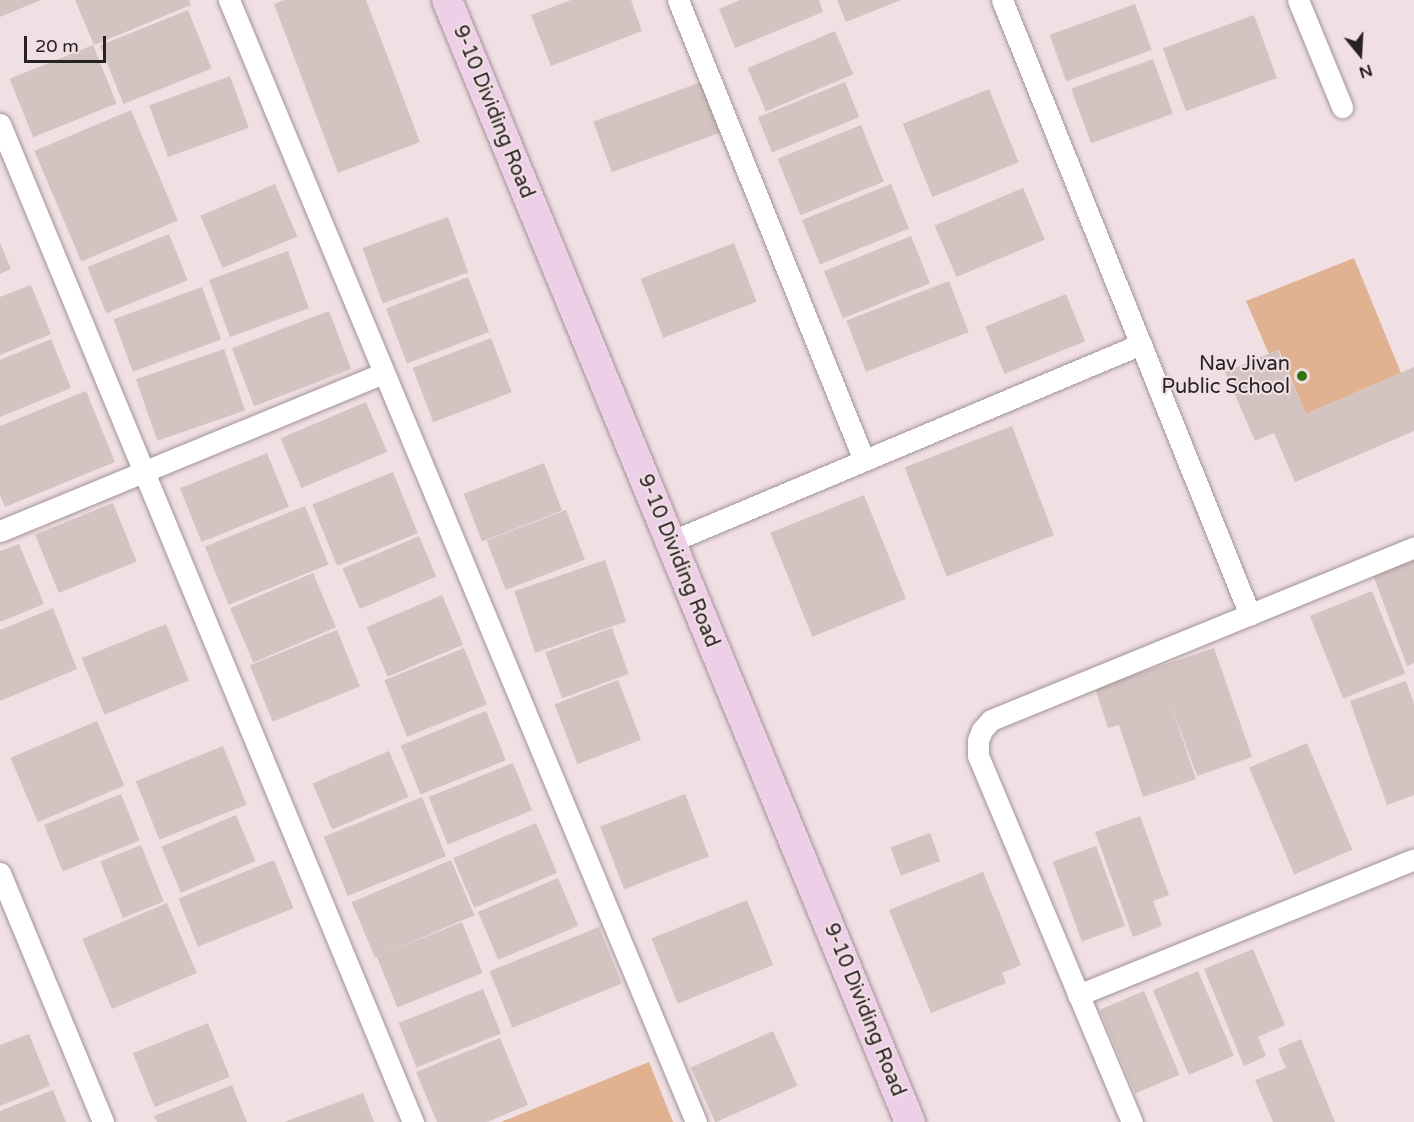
<!DOCTYPE html>
<html>
<head>
<meta charset="utf-8">
<style>
  body { margin:0 }
  #map { position:relative; width:1414px; height:1122px; overflow:hidden; background:#f0dfe3; font-family:"Varela Round",sans-serif }
  div>[style] { position:absolute }
  [style*='--x'] { left:calc(var(--x)*1px); top:calc(var(--y)*1px); width:calc(var(--w)*1px); rotate:calc(var(--a)*1deg) }
  .green>* { inset:0; background:#e1b291 }
  .building>* { inset:0; background:#d4c4c1; transform-origin:0 0 }
  .roads { filter:drop-shadow(0 0 2px #a29396) drop-shadow(0 0 2px #a29396) }
  .street>* { height:21px; margin:-10.5px; padding:0 10.5px; transform-origin:10.5px; border-radius:10.5px; background:#fff }
  .secondary>* { height:30px; margin:-15px; padding:0 15px; transform-origin:15px; border-radius:15px; background:#edd0e8 }
  .dots>* { width:16px; height:16px; translate:-50% -50%; box-sizing:border-box; border:3px solid #f0dfe3; border-radius:50% }
  span { translate:-50% -50%; white-space:nowrap; text-align:center; line-height:1.15; -webkit-text-stroke:4.5px #f0dfe3; paint-order:stroke }
  .street-label { font-size:20px; color:#282223 }
  .poi-label { font-size:20px; color:#282223 }
  .right { translate:-100% -50%; text-align:right }
  .north { position:absolute; left:1330px; top:24px; width:60px; height:60px; -webkit-text-stroke:4px #f0dfe3; paint-order:stroke; rotate:162deg; font-size:16px; font-weight:700; line-height:24px; text-align:center; color:#282223 }
  .north::after { content:''; display:block; margin:auto; width:21px; height:27px; background:#282223; clip-path:polygon(50% 0,100% 100%,50% 72%,0 100%) }
  .scale { position:absolute; left:24px; top:36px; width:82px; height:27px; box-sizing:border-box; border:3px solid #282223; border-top:0; padding-left:8px; font-size:18px; line-height:21px; white-space:nowrap; color:#282223; -webkit-text-stroke:4px #f0dfe3; paint-order:stroke }
</style>
</head>
<body>
<div id="map">
  <div class="green">
    <div style="clip-path:polygon(1354px 258px,1401px 373px,1306px 414px,1279px 350px,1269px 354px,1246px 301px)"></div>
    <div style="clip-path:polygon(649px 1062px,673px 1122px,501px 1122px)"></div>
  </div>
  <div class="building">
    <div style="clip-path:polygon(0 0,41px 0,0 17px)"></div>
    <div style="clip-path:polygon(75px 0,189px 0,191px 5px,94px 45px)"></div>
    <div style="clip-path:polygon(285px 0,366px 0,420px 142px,338px 173px,274px 4px)"></div>
    <div style="clip-path:polygon(571px 0,631px 0,642px 31px,551px 66px,531px 15px)"></div>
    <div style="clip-path:polygon(740px 0,819px 0,823px 12px,735px 48px,719px 9px)"></div>
    <div style="clip-path:polygon(837px 0,901px 0,846px 22px)"></div>
    <div style="left:1135px;top:4px;width:49px;height:91px;rotate:70deg"></div>
    <div style="left:188px;top:10px;width:63px;height:95px;rotate:68deg"></div>
    <div style="left:1254px;top:15px;width:67px;height:97px;rotate:70deg"></div>
    <div style="left:835px;top:31px;width:47px;height:95px;rotate:67deg"></div>
    <div style="left:93px;top:45px;width:63px;height:90px;rotate:68deg"></div>
    <div style="left:1153px;top:59px;width:58px;height:87px;rotate:70deg"></div>
    <div style="left:230px;top:76px;width:55px;height:86px;rotate:70deg"></div>
    <div style="left:707px;top:80px;width:54px;height:121px;rotate:70deg"></div>
    <div style="left:845px;top:82px;width:38px;height:94px;rotate:68deg"></div>
    <div style="left:989px;top:89px;width:79px;height:93px;rotate:68deg"></div>
    <div style="left:131px;top:110px;width:120px;height:105px;rotate:67deg"></div>
    <div style="left:861px;top:125px;width:61px;height:90px;rotate:68deg"></div>
    <div style="left:275px;top:184px;width:57px;height:81px;rotate:67deg"></div>
    <div style="left:891px;top:184px;width:48px;height:96px;rotate:68deg"></div>
    <div style="left:1023px;top:188px;width:56px;height:96px;rotate:67deg"></div>
    <div style="left:448px;top:217px;width:59px;height:91px;rotate:70deg"></div>
    <div style="left:169px;top:234px;width:50px;height:88px;rotate:68deg"></div>
    <div style="left:911px;top:236px;width:51px;height:94px;rotate:68deg"></div>
    <div style="clip-path:polygon(0 243px,11px 269px,0 274px)"></div>
    <div style="left:734px;top:243px;width:63px;height:100px;rotate:69deg"></div>
    <div style="left:288px;top:251px;width:61px;height:84px;rotate:70deg"></div>
    <div style="left:468px;top:277px;width:59px;height:88px;rotate:69deg"></div>
    <div style="left:949px;top:281px;width:55px;height:110px;rotate:69deg"></div>
    <div style="clip-path:polygon(31px 285px,51px 334px,0 355px,0 297px)"></div>
    <div style="left:202px;top:287px;width:56px;height:94px;rotate:70deg"></div>
    <div style="left:1066px;top:294px;width:51px;height:87px;rotate:68deg"></div>
    <div style="left:329px;top:311px;width:62px;height:104px;rotate:69deg"></div>
    <div style="left:491px;top:338px;width:58px;height:84px;rotate:69deg"></div>
    <div style="clip-path:polygon(51px 339px,71px 388px,0 417px,0 360px)"></div>
    <div style="left:224px;top:349px;width:65px;height:93px;rotate:71deg"></div>
    <div style="clip-path:polygon(1278px 350px,1306px 414px,1414px 367px,1414px 431px,1295px 482px,1274px 433px,1255px 441px,1225px 372px)"></div>
    <div style="clip-path:polygon(86px 391px,115px 462px,5px 507px,0 495px,0 426px)"></div>
    <div style="left:366px;top:402px;width:54px;height:93px;rotate:67deg"></div>
    <div style="left:1012px;top:426px;width:117px;height:115px;rotate:69deg"></div>
    <div style="left:267px;top:453px;width:58px;height:94px;rotate:68deg"></div>
    <div style="left:544px;top:463px;width:51px;height:86px;rotate:69deg"></div>
    <div style="left:393px;top:472px;width:66px;height:87px;rotate:68deg"></div>
    <div style="left:864px;top:495px;width:112px;height:101px;rotate:68deg"></div>
    <div style="left:113px;top:503px;width:63px;height:84px;rotate:68deg"></div>
    <div style="left:305px;top:506px;width:63px;height:108px;rotate:68deg"></div>
    <div style="left:566px;top:510px;width:53px;height:85px;rotate:69deg"></div>
    <div style="left:419px;top:536px;width:44px;height:83px;rotate:67deg"></div>
    <div style="clip-path:polygon(19px 544px,44px 604px,0 622px,0 551px)"></div>
    <div style="left:605px;top:560px;width:65px;height:96px;rotate:71deg"></div>
    <div style="clip-path:polygon(1414px 560px,1414px 663px,1407px 666px,1373px 575px)"></div>
    <div style="left:313px;top:573px;width:59px;height:90px;rotate:67deg"></div>
    <div style="left:1372px;top:591px;width:89px;height:67px;rotate:68deg"></div>
    <div style="left:442px;top:595px;width:54px;height:82px;rotate:67deg"></div>
    <div style="clip-path:polygon(53px 608px,77px 669px,0 701px,0 630px)"></div>
    <div style="left:166px;top:624px;width:61px;height:91px;rotate:68deg"></div>
    <div style="left:612px;top:628px;width:49px;height:71px;rotate:70deg"></div>
    <div style="left:337px;top:630px;width:61px;height:94px;rotate:68deg"></div>
    <div style="left:464px;top:648px;width:61px;height:86px;rotate:68deg"></div>
    <div style="clip-path:polygon(1214px 648px,1252px 757px,1197px 776px,1171px 705px,1196px 779px,1143px 797px,1119px 725px,1108px 728px,1095px 688px)"></div>
    <div style="left:618px;top:680px;width:64px;height:68px;rotate:69deg"></div>
    <div style="clip-path:polygon(1406px 681px,1414px 704px,1414px 795px,1387px 805px,1350px 701px)"></div>
    <div style="left:486px;top:711px;width:53px;height:92px;rotate:68deg"></div>
    <div style="left:97px;top:721px;width:70px;height:94px;rotate:67deg"></div>
    <div style="left:1307px;top:743px;width:116px;height:63px;rotate:67deg"></div>
    <div style="left:223px;top:746px;width:63px;height:94px;rotate:68deg"></div>
    <div style="left:389px;top:751px;width:50px;height:83px;rotate:67deg"></div>
    <div style="left:513px;top:763px;width:51px;height:91px;rotate:68deg"></div>
    <div style="left:121px;top:794px;width:50px;height:83px;rotate:68deg"></div>
    <div style="left:685px;top:794px;width:67px;height:91px;rotate:69deg"></div>
    <div style="left:422px;top:797px;width:64px;height:106px;rotate:68deg"></div>
    <div style="left:236px;top:815px;width:50px;height:81px;rotate:67deg"></div>
    <div style="clip-path:polygon(1140px 816px,1169px 895px,1153px 901px,1162px 926px,1133px 937px,1095px 832px)"></div>
    <div style="left:536px;top:823px;width:54px;height:90px;rotate:67deg"></div>
    <div style="left:930px;top:833px;width:30px;height:42px;rotate:70deg"></div>
    <div style="left:141px;top:845px;width:61px;height:44px;rotate:68deg"></div>
    <div style="left:1096px;top:846px;width:85px;height:46px;rotate:70deg"></div>
    <div style="left:274px;top:860px;width:52px;height:103px;rotate:68deg"></div>
    <div style="left:451px;top:860px;width:60px;height:108px;rotate:67deg"></div>
    <div style="clip-path:polygon(983px 872px,1021px 965px,1002px 973px,1006px 983px,931px 1013px,889px 910px)"></div>
    <div style="left:558px;top:878px;width:52px;height:87px;rotate:67deg"></div>
    <div style="left:747px;top:900px;width:70px;height:103px;rotate:68deg"></div>
    <div style="left:167px;top:903px;width:76px;height:92px;rotate:67deg"></div>
    <div style="left:462px;top:922px;width:55px;height:92px;rotate:68deg"></div>
    <div style="left:599px;top:927px;width:61px;height:118px;rotate:68deg"></div>
    <div style="clip-path:polygon(1253px 949px,1285px 1025px,1258px 1037px,1266px 1056px,1244px 1066px,1204px 969px)"></div>
    <div style="left:1198px;top:971px;width:92px;height:49px;rotate:67deg"></div>
    <div style="left:483px;top:989px;width:48px;height:91px;rotate:68deg"></div>
    <div style="left:1144px;top:991px;width:91px;height:48px;rotate:67deg"></div>
    <div style="left:208px;top:1023px;width:58px;height:81px;rotate:68deg"></div>
    <div style="left:773px;top:1031px;width:60px;height:90px;rotate:66deg"></div>
    <div style="clip-path:polygon(29px 1034px,50px 1086px,0 1106px,0 1045px)"></div>
    <div style="clip-path:polygon(500px 1038px,528px 1105px,487px 1122px,437px 1122px,416px 1072px)"></div>
    <div style="clip-path:polygon(1301px 1039px,1335px 1122px,1273px 1122px,1255px 1080px,1286px 1068px,1278px 1049px)"></div>
    <div style="clip-path:polygon(232px 1085px,247px 1122px,157px 1122px,154px 1116px)"></div>
    <div style="clip-path:polygon(53px 1090px,66px 1122px,0 1122px,0 1111px)"></div>
    <div style="clip-path:polygon(363px 1093px,374px 1122px,284px 1122px)"></div>
  </div>
  <div class="roads">
    <div class="street">
      <div style="--x:229;--y:0;--w:1215;--a:67.4"></div>
      <div style="--x:678;--y:0;--w:496;--a:68"></div>
      <div style="--x:1002;--y:0;--w:663;--a:68.04"></div>
      <div style="--x:1298;--y:0;--w:116;--a:67.6"></div>
      <div style="--x:0;--y:124;--w:1080;--a:67.52"></div>
      <div style="--x:0;--y:531;--w:415;--a:-22.4"></div>
      <div style="--x:670;--y:542;--w:511;--a:-22.8"></div>
      <div style="--x:0;--y:873;--w:269;--a:67.5"></div>
      <div style="--x:1078;--y:995;--w:362;--a:-22"></div>
      <div style="--x:1132;--y:1122;--w:398;--a:-112.8"></div>
      <div style="--x:978;--y:755;--w:15;--a:-90"></div>
      <div style="--x:978;--y:740;--w:11;--a:-68"></div>
      <div style="--x:982;--y:730;--w:13;--a:-48"></div>
      <div style="--x:991;--y:720;--w:457;--a:-22.2"></div>
    </div>
    <div class="secondary">
      <div style="--x:447;--y:0;--w:1214;--a:67.58"></div>
    </div>
  </div>
  <div class="dots">
    <div style="left:1302px;top:376px;background:#2f7515"></div>
  </div>
  <div class="street-label">
    <span style="left:493px;top:112px;rotate:68deg">9-10 Dividing Road</span>
    <span style="left:678px;top:561px;rotate:68deg">9-10 Dividing Road</span>
    <span style="left:864px;top:1010px;rotate:68deg">9-10 Dividing Road</span>
  </div>
  <div class="poi-label">
    <span class="right" style="left:1290px;top:376px">Nav Jivan<br>Public School</span>
  </div>
  <div class="north">N</div>
  <div class="scale">20 m</div>
</div>
</body>
</html>
